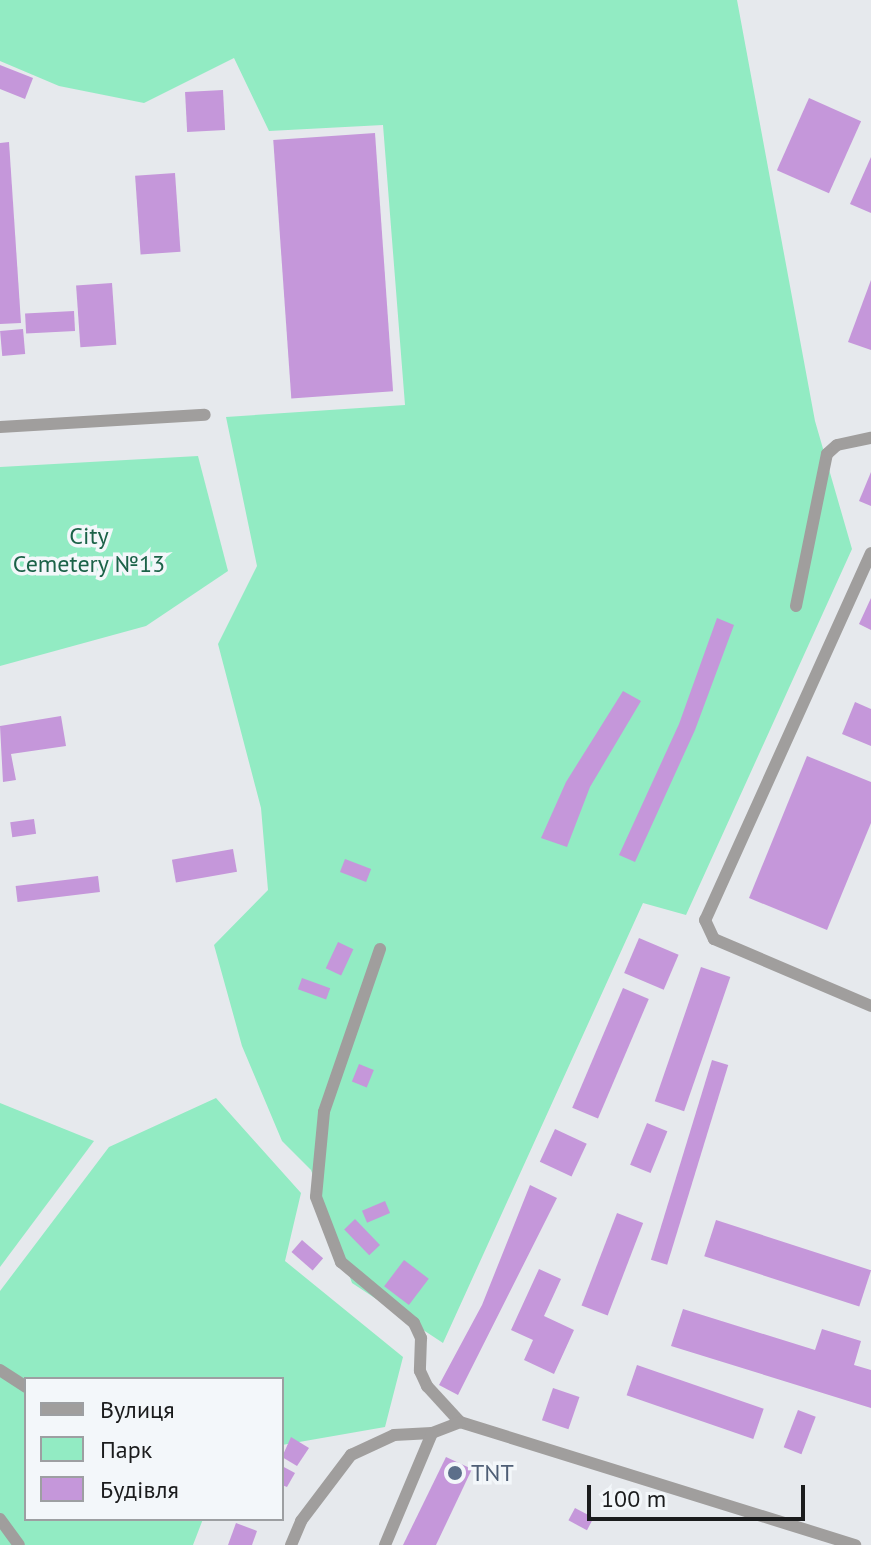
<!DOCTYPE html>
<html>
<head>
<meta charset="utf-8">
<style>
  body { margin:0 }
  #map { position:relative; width:871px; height:1545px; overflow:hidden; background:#e6e9ed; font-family:"PT Sans",sans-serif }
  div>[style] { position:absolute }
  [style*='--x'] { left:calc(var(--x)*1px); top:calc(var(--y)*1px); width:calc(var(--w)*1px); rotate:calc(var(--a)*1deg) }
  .green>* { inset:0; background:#92ebc3 }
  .building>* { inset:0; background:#c597da; transform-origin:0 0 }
  .minor>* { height:12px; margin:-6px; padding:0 6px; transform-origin:6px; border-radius:6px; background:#a09e9d }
  .dots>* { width:22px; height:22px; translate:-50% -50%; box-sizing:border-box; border:4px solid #f3f7fa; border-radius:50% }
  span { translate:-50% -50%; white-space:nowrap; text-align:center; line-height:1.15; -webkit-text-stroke:7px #f3f7fa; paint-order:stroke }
  .park-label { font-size:24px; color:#1b6248 }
  .service-label { font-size:24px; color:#4e5e75 }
  .left { translate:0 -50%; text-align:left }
  .legend { position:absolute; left:24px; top:1377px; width:260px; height:144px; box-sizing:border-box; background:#f3f7fa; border:2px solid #9d9fa2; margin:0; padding:10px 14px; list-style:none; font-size:24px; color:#1b1c1d }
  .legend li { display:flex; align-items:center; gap:16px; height:40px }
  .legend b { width:40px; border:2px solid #9d9fa2 }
  .scale { position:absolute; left:587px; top:1485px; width:218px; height:36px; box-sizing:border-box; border:4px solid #1b1c1d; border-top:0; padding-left:10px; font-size:24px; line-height:28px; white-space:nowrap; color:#1b1c1d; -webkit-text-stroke:6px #f3f7fa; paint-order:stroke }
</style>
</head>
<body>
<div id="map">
  <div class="green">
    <div style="clip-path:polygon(0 0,737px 0,815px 421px,852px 549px,686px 915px,643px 903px,443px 1343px,352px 1283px,311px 1170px,282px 1141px,242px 1046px,214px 945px,268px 890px,261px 808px,218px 644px,257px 566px,226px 417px,405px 405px,383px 125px,269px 131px,234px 58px,144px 103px,59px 86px,0 61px)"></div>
    <div style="clip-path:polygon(198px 456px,228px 571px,146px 626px,0 666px,0 467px)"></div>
    <div style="clip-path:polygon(216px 1098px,301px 1193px,285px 1261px,403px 1357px,385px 1427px,282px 1445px,282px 1379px,26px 1379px,26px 1519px,203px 1519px,193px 1545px,0 1545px,0 1291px,109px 1147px)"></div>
    <div style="clip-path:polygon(0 1103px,94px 1141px,0 1267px)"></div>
  </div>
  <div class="building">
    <div style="clip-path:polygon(0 65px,33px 78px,25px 99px,0 89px)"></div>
    <div style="left:223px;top:90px;width:40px;height:38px;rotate:87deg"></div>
    <div style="left:809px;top:98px;width:57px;height:79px;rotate:24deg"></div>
    <div style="left:375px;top:133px;width:259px;height:102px;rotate:86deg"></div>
    <div style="clip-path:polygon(9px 142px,21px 323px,0 324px,0 143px)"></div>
    <div style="clip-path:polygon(871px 157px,871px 213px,850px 204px)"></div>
    <div style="left:175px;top:173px;width:79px;height:40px;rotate:86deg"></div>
    <div style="clip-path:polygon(871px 280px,871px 350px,848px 342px)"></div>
    <div style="left:112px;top:283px;width:62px;height:36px;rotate:86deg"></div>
    <div style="left:74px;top:311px;width:20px;height:49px;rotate:87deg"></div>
    <div style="left:23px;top:329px;width:25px;height:23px;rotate:85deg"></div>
    <div style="clip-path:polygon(871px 472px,871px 506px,859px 501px)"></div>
    <div style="clip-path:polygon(871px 598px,871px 630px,859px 624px)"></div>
    <div style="clip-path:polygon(717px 618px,734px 625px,695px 730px,635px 862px,619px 855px,679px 724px)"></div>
    <div style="clip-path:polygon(623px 691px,641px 701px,590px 787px,567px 847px,541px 838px,566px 782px)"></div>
    <div style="clip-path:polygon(855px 702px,871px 709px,871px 746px,842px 734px)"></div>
    <div style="clip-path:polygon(61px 716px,66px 746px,11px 754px,16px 780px,3px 782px,0 726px)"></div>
    <div style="clip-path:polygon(807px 756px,871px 782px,871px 823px,827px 930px,749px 898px)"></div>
    <div style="left:34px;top:819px;width:15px;height:24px;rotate:82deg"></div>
    <div style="left:233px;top:849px;width:23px;height:62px;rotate:80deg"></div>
    <div style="left:345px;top:859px;width:28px;height:14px;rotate:21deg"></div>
    <div style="left:98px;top:876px;width:16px;height:83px;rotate:83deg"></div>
    <div style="left:639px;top:938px;width:43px;height:38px;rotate:23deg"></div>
    <div style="left:338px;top:942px;width:17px;height:29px;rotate:25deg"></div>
    <div style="left:701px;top:967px;width:31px;height:142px;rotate:19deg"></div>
    <div style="left:302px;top:978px;width:30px;height:12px;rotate:20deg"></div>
    <div style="left:623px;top:988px;width:28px;height:130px;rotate:23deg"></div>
    <div style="left:712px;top:1060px;width:17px;height:209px;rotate:17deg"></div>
    <div style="left:359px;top:1064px;width:16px;height:19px;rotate:22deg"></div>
    <div style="left:647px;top:1123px;width:22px;height:45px;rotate:22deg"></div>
    <div style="left:555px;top:1129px;width:35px;height:36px;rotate:25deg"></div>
    <div style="clip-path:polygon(530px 1185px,557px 1198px,458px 1395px,439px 1385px,482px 1305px)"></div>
    <div style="left:385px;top:1201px;width:13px;height:25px;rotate:67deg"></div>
    <div style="left:617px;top:1213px;width:28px;height:99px;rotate:21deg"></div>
    <div style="left:355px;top:1219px;width:36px;height:15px;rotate:46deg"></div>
    <div style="left:716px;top:1220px;width:163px;height:38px;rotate:18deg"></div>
    <div style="left:302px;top:1240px;width:28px;height:16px;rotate:41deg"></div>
    <div style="left:404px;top:1260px;width:31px;height:33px;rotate:37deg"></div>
    <div style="clip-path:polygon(539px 1269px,561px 1279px,544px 1316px,574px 1330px,554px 1374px,524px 1360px,533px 1340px,511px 1330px)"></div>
    <div style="clip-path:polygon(683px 1309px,815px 1350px,822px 1329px,861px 1341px,854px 1365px,871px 1370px,871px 1408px,671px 1346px)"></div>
    <div style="left:637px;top:1365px;width:134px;height:32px;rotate:19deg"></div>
    <div style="left:553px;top:1388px;width:28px;height:34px;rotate:19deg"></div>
    <div style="left:798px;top:1410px;width:19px;height:40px;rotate:21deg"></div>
    <div style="clip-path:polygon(291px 1437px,309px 1448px,297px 1466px,282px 1457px)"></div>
    <div style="clip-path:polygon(446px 1457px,472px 1469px,436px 1545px,403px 1545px)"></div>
    <div style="clip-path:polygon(282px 1466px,295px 1473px,287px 1487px,282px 1485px)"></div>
    <div style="left:575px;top:1508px;width:21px;height:14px;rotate:28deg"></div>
    <div style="clip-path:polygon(236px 1523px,257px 1531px,252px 1545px,228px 1545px)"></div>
  </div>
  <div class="minor">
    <div style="--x:0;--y:427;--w:205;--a:-3.4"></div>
    <div style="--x:871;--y:553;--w:403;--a:114.3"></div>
    <div style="--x:705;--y:920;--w:21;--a:65"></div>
    <div style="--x:714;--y:939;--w:171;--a:23.1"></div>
    <div style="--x:796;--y:606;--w:155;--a:-78.5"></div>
    <div style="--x:827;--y:454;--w:13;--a:-42"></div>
    <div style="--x:837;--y:445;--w:35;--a:-12"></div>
    <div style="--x:380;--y:949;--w:172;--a:109"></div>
    <div style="--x:324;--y:1112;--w:85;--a:95.4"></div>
    <div style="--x:316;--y:1197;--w:70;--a:69"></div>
    <div style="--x:341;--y:1262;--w:95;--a:39.9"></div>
    <div style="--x:414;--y:1323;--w:17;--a:65"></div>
    <div style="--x:421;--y:1338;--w:33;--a:92"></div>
    <div style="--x:420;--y:1371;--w:17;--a:65"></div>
    <div style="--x:427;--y:1386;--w:49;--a:47.5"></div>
    <div style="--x:460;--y:1422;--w:414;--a:17.3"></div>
    <div style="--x:0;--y:1370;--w:31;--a:33"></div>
    <div style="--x:0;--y:1519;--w:32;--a:54"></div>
    <div style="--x:291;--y:1545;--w:26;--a:-67"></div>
    <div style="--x:301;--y:1521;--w:83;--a:-52.9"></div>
    <div style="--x:351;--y:1455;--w:47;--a:-24.9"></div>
    <div style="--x:394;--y:1435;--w:38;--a:-3"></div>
    <div style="--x:432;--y:1433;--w:30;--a:-21"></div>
    <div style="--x:385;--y:1545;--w:121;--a:-67.2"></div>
  </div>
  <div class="dots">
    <div style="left:455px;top:1473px;background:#5c6f8a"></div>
  </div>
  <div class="park-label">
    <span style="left:89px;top:550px">City<br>Cemetery №13</span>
  </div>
  <div class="service-label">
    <span class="left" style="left:471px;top:1473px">TNT</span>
  </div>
  <ul class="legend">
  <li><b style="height:10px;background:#a09e9d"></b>Вулиця</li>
  <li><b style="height:22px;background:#92ebc3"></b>Парк</li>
  <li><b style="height:22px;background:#c597da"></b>Будівля</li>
  </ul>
  <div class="scale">100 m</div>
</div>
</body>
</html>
